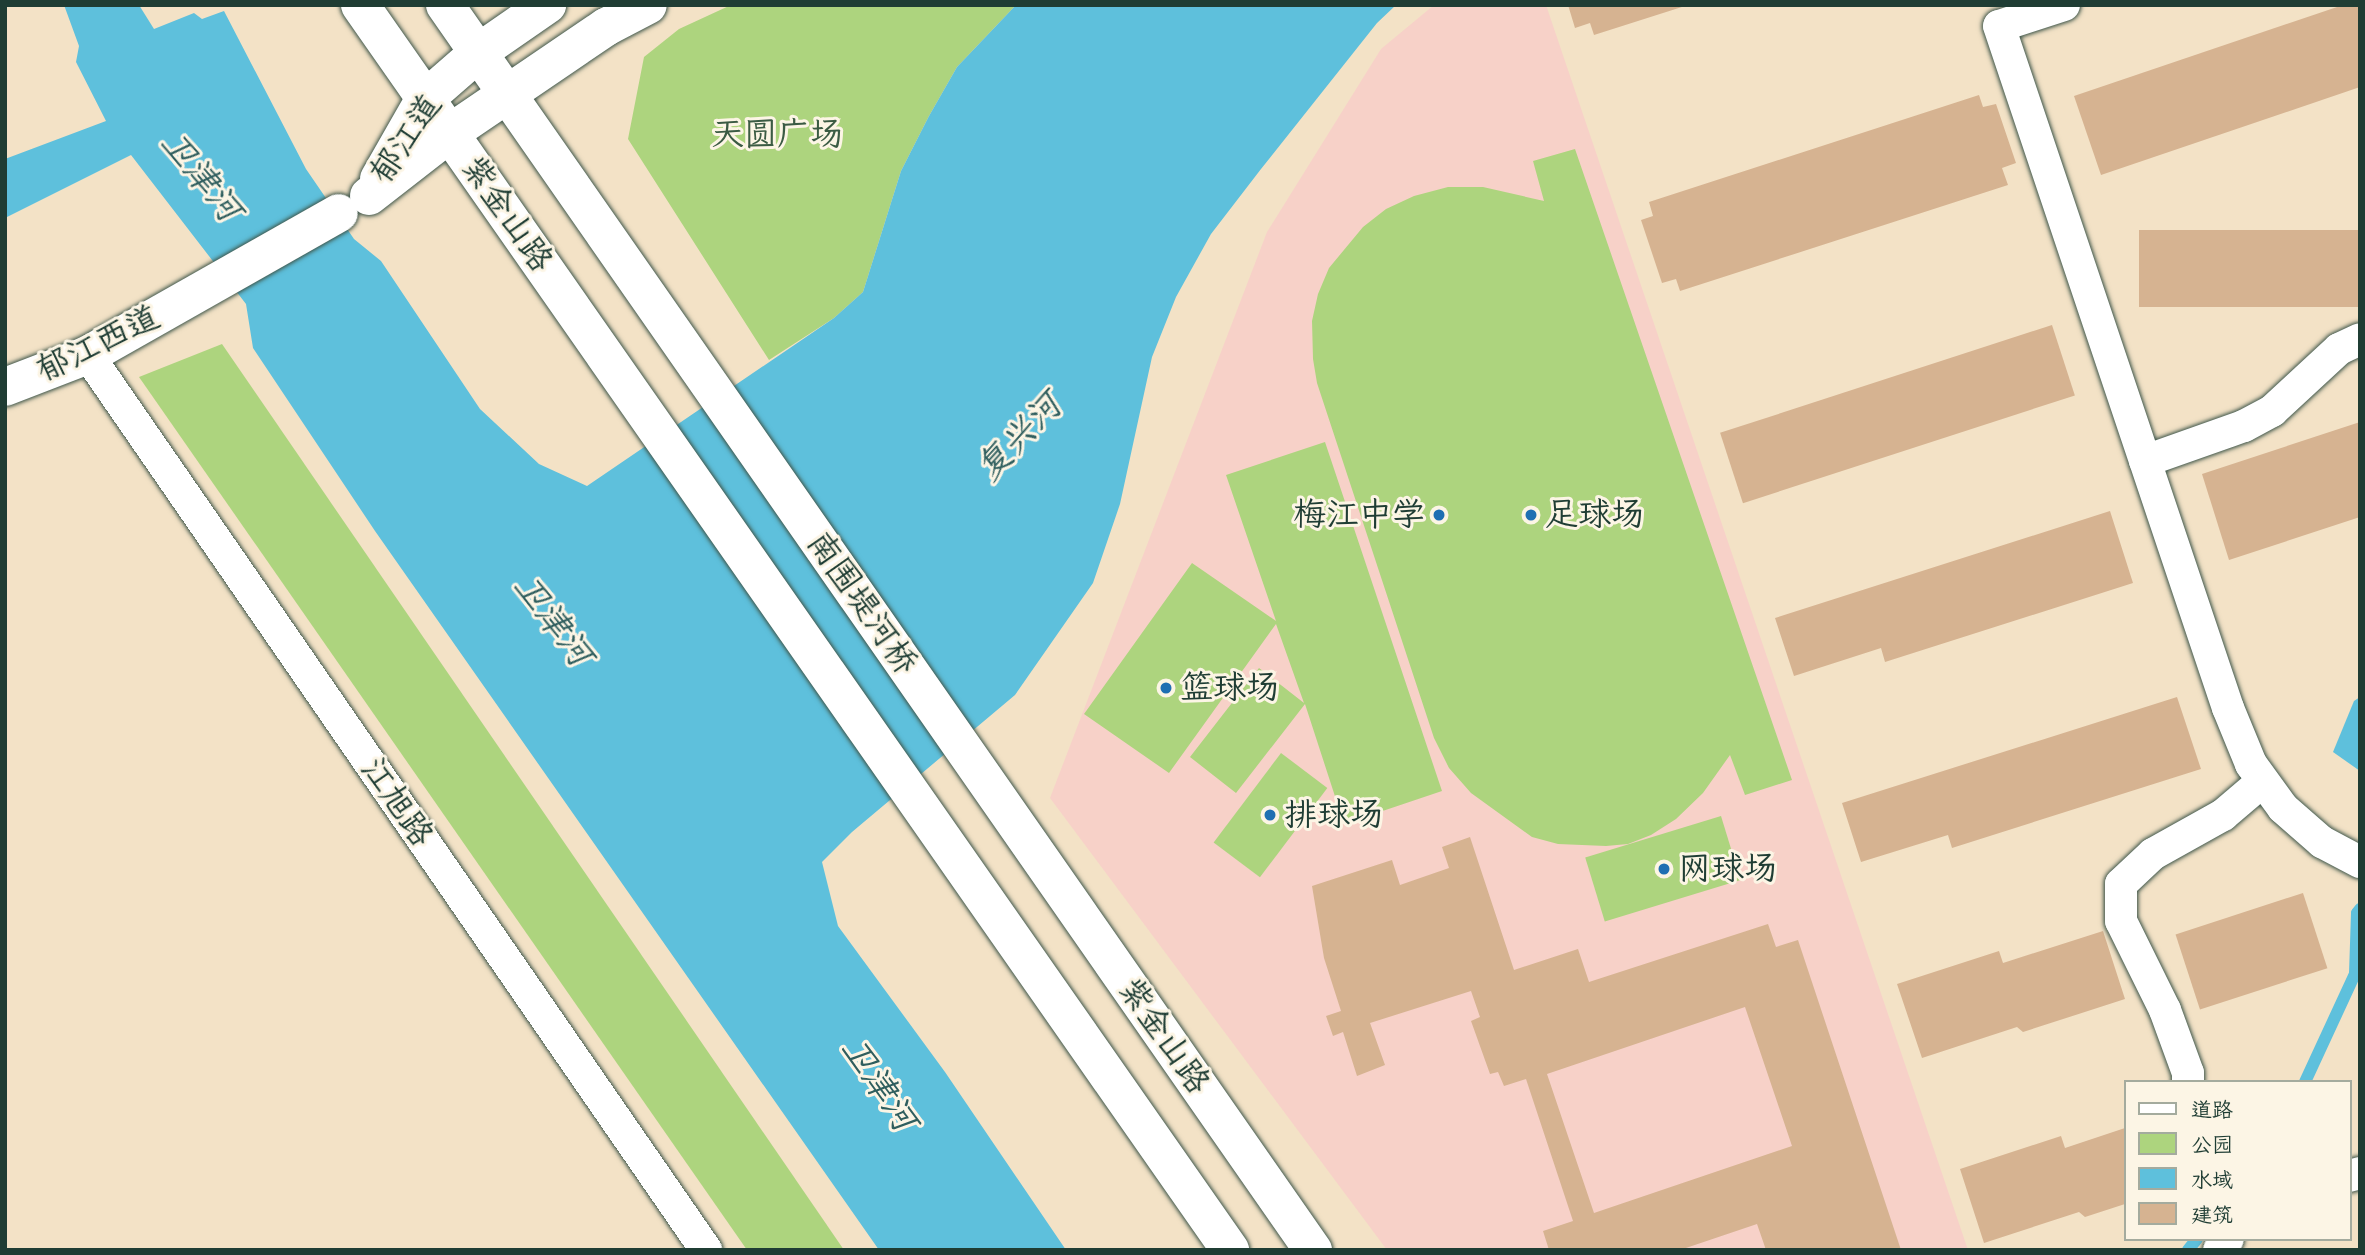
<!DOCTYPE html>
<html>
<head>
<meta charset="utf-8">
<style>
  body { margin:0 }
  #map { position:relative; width:2365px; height:1255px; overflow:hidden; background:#f3e2c6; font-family:Caveat,"LXGW WenKai TC",sans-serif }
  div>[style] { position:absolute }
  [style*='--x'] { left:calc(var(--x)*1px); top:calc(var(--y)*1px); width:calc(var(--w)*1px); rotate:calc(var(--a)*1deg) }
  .built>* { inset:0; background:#f7d1c8 }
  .green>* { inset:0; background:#add47e; transform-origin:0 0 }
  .water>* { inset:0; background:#5ec0dc }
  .stream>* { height:12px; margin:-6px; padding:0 6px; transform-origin:6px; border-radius:6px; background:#5ec0dc }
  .building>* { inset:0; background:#d6b391; transform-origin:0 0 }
  .roads { filter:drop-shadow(0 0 2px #3f564a) drop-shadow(0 0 2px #3f564a) }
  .minor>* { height:32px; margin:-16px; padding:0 16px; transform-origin:16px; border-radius:16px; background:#fff }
  .tertiary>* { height:38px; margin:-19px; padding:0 19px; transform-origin:19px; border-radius:19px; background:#fff }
  .secondary>* { height:38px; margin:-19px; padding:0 19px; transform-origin:19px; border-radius:19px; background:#fff }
  .primary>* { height:38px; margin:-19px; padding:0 19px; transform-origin:19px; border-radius:19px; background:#fff }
  .dots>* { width:19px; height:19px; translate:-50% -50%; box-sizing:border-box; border:4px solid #fcf5e5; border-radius:50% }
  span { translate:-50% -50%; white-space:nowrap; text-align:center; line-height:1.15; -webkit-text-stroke:6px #fcf5e5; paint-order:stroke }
  .park-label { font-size:33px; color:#3b5b43 }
  .street-label { font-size:33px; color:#1f3d34 }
  .poi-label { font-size:33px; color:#1f3d34 }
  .right { translate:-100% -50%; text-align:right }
  .left { translate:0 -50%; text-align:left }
  .water-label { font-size:35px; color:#2f5e5e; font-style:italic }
  .frame { position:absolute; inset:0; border:7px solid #1f3d34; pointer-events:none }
  .legend { position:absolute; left:2124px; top:1080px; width:228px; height:161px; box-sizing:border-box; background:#fcf5e5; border:2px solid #a4ab9e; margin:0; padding:9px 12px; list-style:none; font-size:21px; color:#1f3d34 }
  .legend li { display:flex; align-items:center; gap:14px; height:35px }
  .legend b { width:35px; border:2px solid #a4ab9e }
</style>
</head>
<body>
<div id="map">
  <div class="built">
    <div style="clip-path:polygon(1434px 5px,1546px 5px,1968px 1250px,1387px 1250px,1050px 798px,1267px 232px,1381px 49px)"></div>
  </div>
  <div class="green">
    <div style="clip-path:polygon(731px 5px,1016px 5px,957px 67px,929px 116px,901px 171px,863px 292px,834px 318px,769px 360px,628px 139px,644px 57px,679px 29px)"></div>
    <div style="clip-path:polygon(1575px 149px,1792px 780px,1745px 795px,1730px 755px,1703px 793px,1676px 819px,1651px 835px,1628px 844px,1606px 846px,1558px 844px,1532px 837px,1471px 793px,1449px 768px,1434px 738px,1317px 383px,1313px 359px,1312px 321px,1318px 294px,1329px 268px,1363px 227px,1386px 209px,1414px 196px,1448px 187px,1483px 187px,1544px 201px,1533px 161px)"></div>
    <div style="clip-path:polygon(222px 344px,844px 1250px,747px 1250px,139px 377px)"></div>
    <div style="clip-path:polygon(1325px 442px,1442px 791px,1344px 824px,1305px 704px,1236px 793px,1190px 757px,1259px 668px,1304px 703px,1276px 624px,1169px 773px,1084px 714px,1192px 563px,1276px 621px,1226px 475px)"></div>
    <div style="left:1281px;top:753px;width:58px;height:112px;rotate:37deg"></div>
    <div style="left:1721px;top:816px;width:67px;height:142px;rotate:73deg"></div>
  </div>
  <div class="water">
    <div style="clip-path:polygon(64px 5px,139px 5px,154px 29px,194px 13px,202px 19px,224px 11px,306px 169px,354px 239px,381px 261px,480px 409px,539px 464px,587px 486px,834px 318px,863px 292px,901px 171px,929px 116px,957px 67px,1016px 5px,1396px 5px,1377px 23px,1261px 169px,1211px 234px,1176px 297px,1152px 357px,1120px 504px,1093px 583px,1015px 695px,852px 832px,822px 862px,838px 926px,945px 1072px,1066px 1250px,879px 1250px,375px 531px,253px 348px,246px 304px,131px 155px,5px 218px,5px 159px,106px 121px,76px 62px,79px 46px)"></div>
    <div style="clip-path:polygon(2360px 697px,2360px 771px,2333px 752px,2354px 701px)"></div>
  </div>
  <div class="stream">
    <div style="--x:2305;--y:1082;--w:119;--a:-65.2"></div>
    <div style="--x:2355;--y:974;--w:61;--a:-88.1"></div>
    <div style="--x:2357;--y:913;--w:5;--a:-53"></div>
    <div style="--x:2188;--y:1250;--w:14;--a:-51"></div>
  </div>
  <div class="building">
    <div style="clip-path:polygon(1568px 5px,1685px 5px,1685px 6px,1594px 35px,1590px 23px,1575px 28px)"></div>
    <div style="clip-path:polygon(2343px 5px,2360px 5px,2360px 87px,2101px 175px,2074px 96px)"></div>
    <div style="clip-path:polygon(1979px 95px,1983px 107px,1996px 104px,2016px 163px,2002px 168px,2008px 185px,1680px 291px,1676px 279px,1662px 283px,1641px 220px,1653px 216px,1649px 202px)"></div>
    <div style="left:2360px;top:230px;width:77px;height:221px;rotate:90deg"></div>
    <div style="left:2052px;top:325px;width:74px;height:349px;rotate:72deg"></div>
    <div style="clip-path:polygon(2360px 422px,2360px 517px,2229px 560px,2202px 474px)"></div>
    <div style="clip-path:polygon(2110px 511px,2133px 583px,1885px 662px,1881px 648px,1794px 676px,1775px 618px)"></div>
    <div style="clip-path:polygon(2177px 697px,2201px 769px,1952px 848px,1948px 835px,1861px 862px,1842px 803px)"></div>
    <div style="clip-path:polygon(evenodd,1470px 837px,1514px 970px,1578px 949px,1589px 982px,1768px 924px,1776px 947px,1798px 940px,1901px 1250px,1766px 1250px,1757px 1224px,1680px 1250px,1549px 1250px,1543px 1231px,1573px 1221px,1526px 1079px,1504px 1086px,1498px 1072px,1490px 1074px,1471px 1021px,1480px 1017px,1471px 991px,1370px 1023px,1385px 1065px,1357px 1076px,1343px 1032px,1333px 1036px,1326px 1016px,1341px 1011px,1324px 958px,1312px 886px,1392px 860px,1400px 885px,1449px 868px,1442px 847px,1470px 837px,1745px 1007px,1792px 1146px,1594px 1213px,1547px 1074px,1745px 1007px)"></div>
    <div style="left:2303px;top:893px;width:79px;height:134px;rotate:72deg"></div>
    <div style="clip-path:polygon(2103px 931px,2125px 999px,2023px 1032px,2017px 1027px,1922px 1058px,1897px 984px,1999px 951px,2003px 963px)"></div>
    <div style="clip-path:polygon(2125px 1128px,2125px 1204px,2085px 1217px,2079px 1212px,1984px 1243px,1960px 1169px,2061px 1136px,2065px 1148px)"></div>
  </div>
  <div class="roads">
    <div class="minor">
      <div style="--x:2064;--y:5;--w:68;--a:162.1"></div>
      <div style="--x:1999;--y:26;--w:719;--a:71.44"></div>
      <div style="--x:2228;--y:708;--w:61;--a:67.7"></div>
      <div style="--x:2251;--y:764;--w:54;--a:54"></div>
      <div style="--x:2283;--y:808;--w:52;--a:41.1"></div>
      <div style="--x:2322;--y:842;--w:43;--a:27.8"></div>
      <div style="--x:88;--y:355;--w:1088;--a:55.37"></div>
      <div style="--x:2145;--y:461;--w:105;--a:-19.5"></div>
      <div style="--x:2244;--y:426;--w:32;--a:-28"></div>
      <div style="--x:2272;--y:411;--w:91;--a:-42.8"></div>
      <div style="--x:2339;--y:349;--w:23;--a:-25"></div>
      <div style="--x:2188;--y:1082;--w:9;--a:-90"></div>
      <div style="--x:2188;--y:1073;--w:67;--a:-110.1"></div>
      <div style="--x:2165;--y:1010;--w:99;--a:-116.3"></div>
      <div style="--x:2121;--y:921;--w:37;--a:-90"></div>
      <div style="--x:2121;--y:884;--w:44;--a:-43.2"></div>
      <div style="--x:2153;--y:854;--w:80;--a:-29.1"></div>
      <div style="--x:2223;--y:815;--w:52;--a:-40.4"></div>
      <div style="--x:2349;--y:1176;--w:11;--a:-15"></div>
      <div style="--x:2219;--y:1250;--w:14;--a:-51"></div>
    </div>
    <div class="tertiary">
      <div style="--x:5;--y:387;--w:89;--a:-21.1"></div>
      <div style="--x:88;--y:355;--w:288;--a:-29.5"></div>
    </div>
    <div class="secondary">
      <div style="--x:379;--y:179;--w:91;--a:-60.3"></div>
      <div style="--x:424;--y:100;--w:73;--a:-41.1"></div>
      <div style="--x:479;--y:52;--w:83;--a:-34.7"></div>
      <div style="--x:369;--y:196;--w:103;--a:-37.9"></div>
      <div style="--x:450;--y:133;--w:189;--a:-34.2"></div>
      <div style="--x:606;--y:27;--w:47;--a:-27.6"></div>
    </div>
    <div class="primary">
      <div style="--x:360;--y:5;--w:1519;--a:55.05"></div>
      <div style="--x:445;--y:5;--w:1518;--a:55.12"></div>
    </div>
  </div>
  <div class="dots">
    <div style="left:1439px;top:515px;background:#1f6fb2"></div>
    <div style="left:1531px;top:515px;background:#1f6fb2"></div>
    <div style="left:1166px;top:688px;background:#1f6fb2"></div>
    <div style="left:1270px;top:815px;background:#1f6fb2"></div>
    <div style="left:1664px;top:869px;background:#1f6fb2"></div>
  </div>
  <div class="park-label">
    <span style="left:777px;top:135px">天圆广场</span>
  </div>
  <div class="street-label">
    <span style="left:406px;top:139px;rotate:-56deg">郁江道</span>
    <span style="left:507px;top:214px;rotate:55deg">紫金山路</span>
    <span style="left:98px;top:344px;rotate:-26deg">郁江西道</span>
    <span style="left:862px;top:603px;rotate:55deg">南围堤河桥</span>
    <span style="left:397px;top:802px;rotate:55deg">江旭路</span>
    <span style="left:1164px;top:1036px;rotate:55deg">紫金山路</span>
  </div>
  <div class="poi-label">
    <span class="right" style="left:1425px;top:515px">梅江中学</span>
    <span class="left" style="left:1545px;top:515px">足球场</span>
    <span class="left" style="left:1180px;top:688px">篮球场</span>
    <span class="left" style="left:1284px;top:815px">排球场</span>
    <span class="left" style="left:1678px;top:869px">网球场</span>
  </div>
  <div class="water-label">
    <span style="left:201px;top:176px;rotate:51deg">卫津河</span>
    <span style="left:1019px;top:437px;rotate:-46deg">复兴河</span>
    <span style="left:553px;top:620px;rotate:53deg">卫津河</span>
    <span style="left:879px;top:1084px;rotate:56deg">卫津河</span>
  </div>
  <div class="frame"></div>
  <ul class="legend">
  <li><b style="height:9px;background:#fff"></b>道路</li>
  <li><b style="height:19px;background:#add47e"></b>公园</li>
  <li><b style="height:19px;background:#5ec0dc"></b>水域</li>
  <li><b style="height:19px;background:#d6b391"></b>建筑</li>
  </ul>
</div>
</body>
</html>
